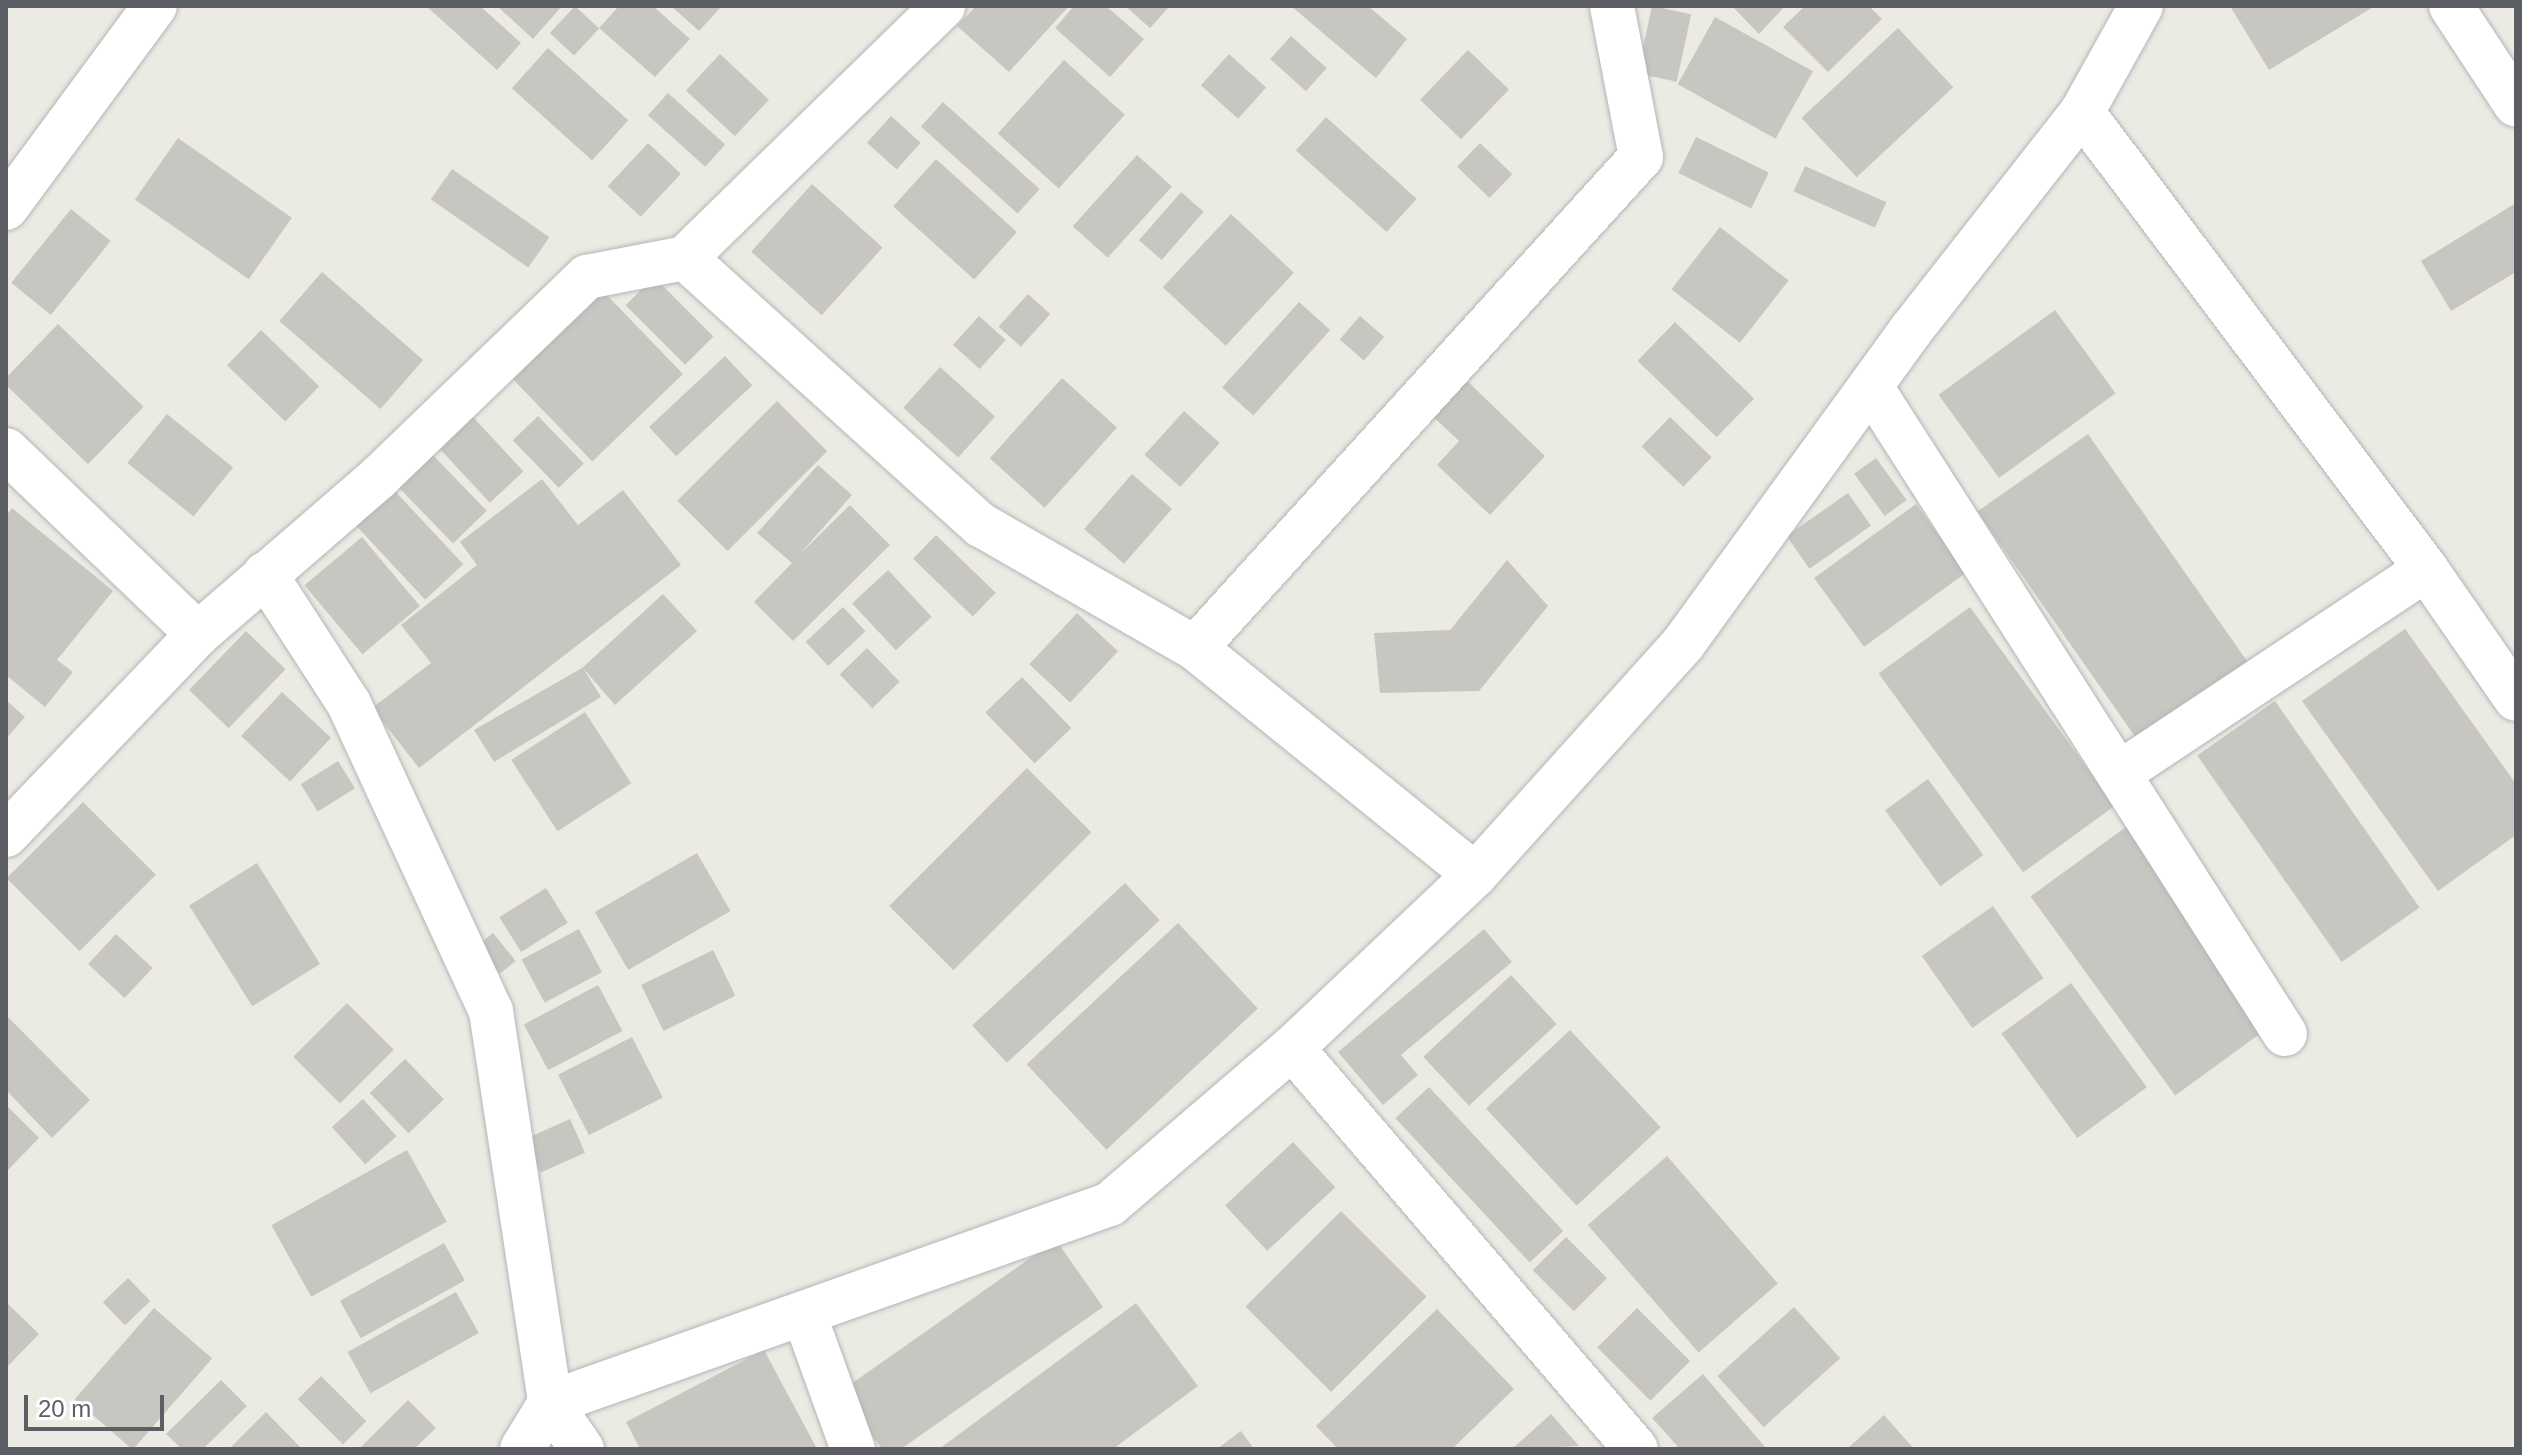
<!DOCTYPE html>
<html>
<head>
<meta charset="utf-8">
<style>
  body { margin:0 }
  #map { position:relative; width:2522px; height:1455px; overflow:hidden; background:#ecebe3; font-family:Helvetica,sans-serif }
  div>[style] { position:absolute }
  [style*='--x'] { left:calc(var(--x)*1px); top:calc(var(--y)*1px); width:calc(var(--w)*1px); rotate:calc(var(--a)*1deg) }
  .building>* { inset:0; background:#c8c6c0; transform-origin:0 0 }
  .roads { filter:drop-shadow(0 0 2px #b4b5b9) drop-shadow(0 0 2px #b4b5b9) }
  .minor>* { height:44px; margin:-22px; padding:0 22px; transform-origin:22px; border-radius:22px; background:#fff }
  span { translate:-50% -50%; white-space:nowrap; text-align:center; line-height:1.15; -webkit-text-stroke:6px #fff; paint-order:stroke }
  .frame { position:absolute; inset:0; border:8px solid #5b5e62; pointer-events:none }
  .scale { position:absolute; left:24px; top:1395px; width:140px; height:36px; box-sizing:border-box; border:4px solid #5b5e62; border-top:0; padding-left:10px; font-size:24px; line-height:28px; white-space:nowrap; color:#5b5e62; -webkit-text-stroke:6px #fff; paint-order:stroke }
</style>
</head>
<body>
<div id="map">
  <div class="building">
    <div style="clip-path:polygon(426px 6px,480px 6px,521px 43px,497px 70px)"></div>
    <div style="clip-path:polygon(497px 6px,562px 6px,533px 39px)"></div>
    <div style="left:575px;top:6px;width:33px;height:37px;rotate:43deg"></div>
    <div style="clip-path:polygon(619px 6px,653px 6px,690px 39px,655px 77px,599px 28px)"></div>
    <div style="clip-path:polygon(671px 6px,722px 6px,699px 31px)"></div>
    <div style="clip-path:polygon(976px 6px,1069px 6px,1009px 72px,957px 26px)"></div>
    <div style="clip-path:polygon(1074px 6px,1106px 6px,1144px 39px,1110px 77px,1055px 28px)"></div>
    <div style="clip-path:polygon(1125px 6px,1167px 6px,1168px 8px,1150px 28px)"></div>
    <div style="clip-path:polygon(1291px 6px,1368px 6px,1407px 39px,1376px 78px)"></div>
    <div style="left:1652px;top:6px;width:40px;height:69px;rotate:12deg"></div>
    <div style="clip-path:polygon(1732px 6px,1785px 6px,1759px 34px)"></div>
    <div style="clip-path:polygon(1805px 6px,1869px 6px,1882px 19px,1828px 72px,1783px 27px)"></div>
    <div style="clip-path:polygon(2230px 6px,2375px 6px,2269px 70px)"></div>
    <div style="left:1715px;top:17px;width:112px;height:77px;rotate:29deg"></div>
    <div style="left:1898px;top:28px;width:81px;height:132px;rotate:47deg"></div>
    <div style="left:1291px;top:36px;width:48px;height:31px;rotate:42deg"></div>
    <div style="left:548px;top:48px;width:108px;height:54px;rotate:42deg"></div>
    <div style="left:1468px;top:50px;width:57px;height:69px;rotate:44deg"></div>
    <div style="left:720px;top:54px;width:67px;height:50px;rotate:43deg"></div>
    <div style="left:1229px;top:54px;width:50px;height:42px;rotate:42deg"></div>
    <div style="left:1064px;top:60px;width:82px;height:99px;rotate:42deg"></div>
    <div style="left:668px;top:93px;width:77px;height:30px;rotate:42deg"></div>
    <div style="left:943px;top:102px;width:130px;height:33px;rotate:42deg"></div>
    <div style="left:891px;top:116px;width:40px;height:36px;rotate:42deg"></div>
    <div style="left:1326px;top:117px;width:122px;height:45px;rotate:42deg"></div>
    <div style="left:1696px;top:137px;width:81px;height:40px;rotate:26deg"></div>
    <div style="left:178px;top:138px;width:139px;height:75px;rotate:35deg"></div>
    <div style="left:648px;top:143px;width:45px;height:59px;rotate:43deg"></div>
    <div style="left:1480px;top:143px;width:45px;height:33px;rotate:44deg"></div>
    <div style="left:1137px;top:155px;width:47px;height:96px;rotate:42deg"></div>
    <div style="left:936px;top:159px;width:109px;height:64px;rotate:42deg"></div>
    <div style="left:1805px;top:166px;width:89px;height:28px;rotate:24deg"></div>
    <div style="left:452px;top:169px;width:119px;height:37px;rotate:35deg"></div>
    <div style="left:812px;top:184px;width:95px;height:91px;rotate:42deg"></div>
    <div style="left:1181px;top:192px;width:30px;height:64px;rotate:41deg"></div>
    <div style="clip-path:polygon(2516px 203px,2516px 272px,2451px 311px,2421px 261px)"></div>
    <div style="left:71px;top:209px;width:51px;height:95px;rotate:39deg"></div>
    <div style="left:1231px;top:214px;width:86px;height:100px;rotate:43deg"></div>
    <div style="left:1720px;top:227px;width:87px;height:79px;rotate:38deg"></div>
    <div style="left:322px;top:272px;width:134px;height:65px;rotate:41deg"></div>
    <div style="left:654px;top:277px;width:84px;height:40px;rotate:45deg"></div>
    <div style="left:601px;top:289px;width:118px;height:126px;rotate:46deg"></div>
    <div style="left:1028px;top:294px;width:30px;height:44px;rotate:42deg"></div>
    <div style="left:1299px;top:302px;width:42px;height:115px;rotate:42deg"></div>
    <div style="left:2055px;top:310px;width:103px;height:144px;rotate:54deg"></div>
    <div style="left:979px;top:316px;width:36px;height:39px;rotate:42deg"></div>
    <div style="left:1360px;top:316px;width:32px;height:31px;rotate:41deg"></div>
    <div style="left:1675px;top:322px;width:110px;height:54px;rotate:44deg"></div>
    <div style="left:58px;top:324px;width:119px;height:80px;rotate:44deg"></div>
    <div style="left:261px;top:330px;width:81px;height:49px;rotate:44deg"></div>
    <div style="left:725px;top:356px;width:40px;height:104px;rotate:47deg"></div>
    <div style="left:940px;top:367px;width:74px;height:55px;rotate:42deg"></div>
    <div style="clip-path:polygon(1462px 376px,1545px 456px,1490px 515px,1437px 465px,1459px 441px,1428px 412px)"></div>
    <div style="left:1062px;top:378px;width:74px;height:108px;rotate:42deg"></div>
    <div style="left:777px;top:401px;width:71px;height:141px;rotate:45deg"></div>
    <div style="left:1184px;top:411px;width:48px;height:59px;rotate:42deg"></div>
    <div style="left:167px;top:414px;width:85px;height:63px;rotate:39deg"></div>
    <div style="left:471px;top:415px;width:77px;height:46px;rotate:47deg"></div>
    <div style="left:538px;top:416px;width:66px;height:35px;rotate:46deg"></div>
    <div style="left:1670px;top:417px;width:58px;height:41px;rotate:44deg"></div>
    <div style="left:2088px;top:434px;width:286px;height:135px;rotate:55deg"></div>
    <div style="left:427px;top:449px;width:86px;height:47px;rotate:46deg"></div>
    <div style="left:1876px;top:458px;width:52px;height:27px;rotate:54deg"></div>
    <div style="clip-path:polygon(818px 465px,852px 495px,799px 555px,850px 505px,890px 545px,793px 641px,754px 602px,792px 563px,757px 533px)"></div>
    <div style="left:1132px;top:474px;width:53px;height:73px;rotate:41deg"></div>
    <div style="clip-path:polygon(542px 479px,578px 525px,623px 490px,681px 565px,419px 768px,372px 708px,431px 663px,401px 625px,477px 565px,460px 542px)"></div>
    <div style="left:393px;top:489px;width:103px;height:52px;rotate:47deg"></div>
    <div style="left:1848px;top:493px;width:40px;height:75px;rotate:55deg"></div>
    <div style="left:1916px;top:504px;width:85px;height:126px;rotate:54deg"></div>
    <div style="clip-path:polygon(12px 508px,113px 591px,57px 660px,73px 672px,45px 707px,6px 675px,6px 516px)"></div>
    <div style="left:936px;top:535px;width:83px;height:33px;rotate:44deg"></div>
    <div style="left:362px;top:537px;width:90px;height:75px;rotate:50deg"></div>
    <div style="clip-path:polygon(1507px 560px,1548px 606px,1479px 691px,1380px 693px,1374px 633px,1450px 630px)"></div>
    <div style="left:888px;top:570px;width:64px;height:49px;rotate:47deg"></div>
    <div style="clip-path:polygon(663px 594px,697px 631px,615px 705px,583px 668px,601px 697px,494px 762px,474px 730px,582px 668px)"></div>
    <div style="left:843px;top:607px;width:33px;height:51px;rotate:47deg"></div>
    <div style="left:1970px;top:607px;width:246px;height:113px;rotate:54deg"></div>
    <div style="left:1077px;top:613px;width:56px;height:70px;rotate:43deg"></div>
    <div style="clip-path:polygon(2405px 629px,2516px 784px,2516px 835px,2438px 891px,2302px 701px)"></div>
    <div style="left:246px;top:631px;width:55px;height:82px;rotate:44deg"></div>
    <div style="left:867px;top:648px;width:47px;height:38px;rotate:46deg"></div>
    <div style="left:1022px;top:677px;width:71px;height:51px;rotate:46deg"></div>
    <div style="left:282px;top:692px;width:67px;height:60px;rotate:43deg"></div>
    <div style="clip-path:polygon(6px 700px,25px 717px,6px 739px)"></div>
    <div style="left:2275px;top:701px;width:252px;height:95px;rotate:55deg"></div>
    <div style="left:585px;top:712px;width:85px;height:88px;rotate:57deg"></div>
    <div style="left:338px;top:761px;width:32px;height:44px;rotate:58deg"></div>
    <div style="left:1027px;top:768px;width:91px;height:195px;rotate:45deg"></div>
    <div style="left:1928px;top:779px;width:94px;height:53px;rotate:54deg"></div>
    <div style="left:83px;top:802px;width:103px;height:108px;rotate:45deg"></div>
    <div style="left:2126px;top:827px;width:246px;height:118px;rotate:54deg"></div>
    <div style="left:697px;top:853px;width:67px;height:118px;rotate:60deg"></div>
    <div style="left:257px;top:863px;width:119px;height:80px;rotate:58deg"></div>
    <div style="left:1125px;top:883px;width:51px;height:209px;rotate:47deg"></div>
    <div style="left:546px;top:888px;width:41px;height:55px;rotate:58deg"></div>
    <div style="left:1993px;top:906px;width:88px;height:87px;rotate:55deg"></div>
    <div style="left:1178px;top:923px;width:117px;height:207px;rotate:47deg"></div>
    <div style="left:579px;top:929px;width:49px;height:65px;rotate:62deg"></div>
    <div style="clip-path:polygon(1484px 929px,1512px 962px,1401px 1055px,1418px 1075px,1383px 1105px,1338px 1052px)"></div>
    <div style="left:493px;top:933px;width:36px;height:20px;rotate:51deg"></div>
    <div style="left:116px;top:934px;width:50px;height:41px;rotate:43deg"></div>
    <div style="left:713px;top:950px;width:51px;height:80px;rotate:64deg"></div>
    <div style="left:1511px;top:975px;width:67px;height:120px;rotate:47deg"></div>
    <div style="left:2071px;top:983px;width:129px;height:86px;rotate:54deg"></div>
    <div style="left:598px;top:985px;width:52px;height:84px;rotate:62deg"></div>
    <div style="left:347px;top:1003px;width:66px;height:76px;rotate:45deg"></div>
    <div style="clip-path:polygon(6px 1015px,90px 1100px,52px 1138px,6px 1090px)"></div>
    <div style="left:1570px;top:1030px;width:133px;height:115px;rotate:47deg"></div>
    <div style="left:632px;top:1037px;width:68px;height:83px;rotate:63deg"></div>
    <div style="left:405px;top:1059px;width:56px;height:49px;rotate:46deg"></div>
    <div style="left:1429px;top:1087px;width:197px;height:46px;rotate:47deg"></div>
    <div style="left:363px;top:1099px;width:50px;height:42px;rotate:48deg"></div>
    <div style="clip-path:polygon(6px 1105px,39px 1138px,6px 1172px)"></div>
    <div style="left:570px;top:1119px;width:37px;height:49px;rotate:66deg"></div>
    <div style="left:1293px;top:1142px;width:62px;height:93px;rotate:47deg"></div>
    <div style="left:407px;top:1150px;width:82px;height:155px;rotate:61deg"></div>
    <div style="left:1667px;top:1156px;width:169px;height:105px;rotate:49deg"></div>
    <div style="left:1341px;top:1211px;width:121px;height:135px;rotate:45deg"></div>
    <div style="left:1566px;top:1237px;width:58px;height:47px;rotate:45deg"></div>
    <div style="clip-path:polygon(1056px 1240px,1103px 1307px,901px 1449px,882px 1449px,841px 1391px)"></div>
    <div style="left:444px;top:1243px;width:43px;height:119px;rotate:61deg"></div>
    <div style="left:128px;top:1278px;width:32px;height:35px;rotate:46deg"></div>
    <div style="left:456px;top:1292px;width:47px;height:124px;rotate:61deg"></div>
    <div style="clip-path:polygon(6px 1302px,39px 1334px,6px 1368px)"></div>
    <div style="clip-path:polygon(1136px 1303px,1198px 1386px,1113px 1449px,939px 1449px)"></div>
    <div style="left:1794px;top:1307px;width:69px;height:103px;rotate:48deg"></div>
    <div style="left:154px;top:1308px;width:77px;height:121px;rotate:41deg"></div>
    <div style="left:1637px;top:1308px;width:75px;height:56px;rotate:45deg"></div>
    <div style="clip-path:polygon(1437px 1309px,1514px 1389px,1452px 1449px,1338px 1449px,1316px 1426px)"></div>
    <div style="clip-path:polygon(764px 1350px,816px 1447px,640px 1449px,626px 1422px)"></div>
    <div style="clip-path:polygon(1703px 1374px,1765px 1447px,1764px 1449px,1680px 1449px,1652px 1418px)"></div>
    <div style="left:321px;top:1376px;width:64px;height:33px;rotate:45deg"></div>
    <div style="clip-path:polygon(221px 1380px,247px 1406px,203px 1449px,182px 1449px,166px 1434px)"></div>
    <div style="clip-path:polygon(408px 1400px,436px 1428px,414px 1449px,359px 1449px)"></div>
    <div style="clip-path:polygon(266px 1412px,302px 1449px,229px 1449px)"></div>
    <div style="clip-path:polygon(1551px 1414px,1579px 1446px,1512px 1449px)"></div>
    <div style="clip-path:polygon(1884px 1415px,1914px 1449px,1847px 1449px)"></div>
    <div style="clip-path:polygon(1241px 1431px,1254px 1449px,1217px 1449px)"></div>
  </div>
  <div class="roads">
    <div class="minor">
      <div style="--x:2451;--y:6;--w:118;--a:56.7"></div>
      <div style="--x:2082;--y:112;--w:572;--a:53.03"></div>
      <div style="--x:2426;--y:569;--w:158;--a:55.3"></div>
      <div style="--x:6;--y:208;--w:251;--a:-53.6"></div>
      <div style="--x:685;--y:258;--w:361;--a:-44.3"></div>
      <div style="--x:1871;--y:387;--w:768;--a:57.39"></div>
      <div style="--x:6;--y:450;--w:266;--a:43.8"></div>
      <div style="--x:265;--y:574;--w:155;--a:57.1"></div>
      <div style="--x:349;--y:704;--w:338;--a:65.2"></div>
      <div style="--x:491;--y:1011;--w:396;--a:81.4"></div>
      <div style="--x:550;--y:1403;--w:56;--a:55.2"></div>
      <div style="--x:1195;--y:648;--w:663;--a:-47.75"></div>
      <div style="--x:1641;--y:157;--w:154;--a:-100.9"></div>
      <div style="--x:2121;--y:772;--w:366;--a:-33.6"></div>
      <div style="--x:6;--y:835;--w:278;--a:-46.3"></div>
      <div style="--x:198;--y:634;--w:240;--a:-40.9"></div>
      <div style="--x:379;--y:477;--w:289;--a:-43.9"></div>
      <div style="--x:587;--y:277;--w:100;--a:-11"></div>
      <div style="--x:685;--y:258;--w:399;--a:42.1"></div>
      <div style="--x:981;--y:525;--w:247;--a:29.9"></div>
      <div style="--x:1195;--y:648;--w:360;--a:39"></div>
      <div style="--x:1292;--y:1048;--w:528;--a:49.38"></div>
      <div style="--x:804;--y:1314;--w:144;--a:70.1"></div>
      <div style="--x:522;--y:1449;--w:54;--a:-58.7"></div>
      <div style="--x:550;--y:1403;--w:594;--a:-19.56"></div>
      <div style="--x:1110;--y:1204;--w:240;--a:-40.6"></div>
      <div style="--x:1292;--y:1048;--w:252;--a:-43.4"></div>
      <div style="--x:1475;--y:875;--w:311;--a:-48"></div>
      <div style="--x:1683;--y:644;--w:388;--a:-54"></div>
      <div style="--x:1911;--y:330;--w:277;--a:-51.9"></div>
      <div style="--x:2082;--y:112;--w:121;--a:-60.9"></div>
    </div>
  </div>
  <div class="frame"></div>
  <div class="scale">20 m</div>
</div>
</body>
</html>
